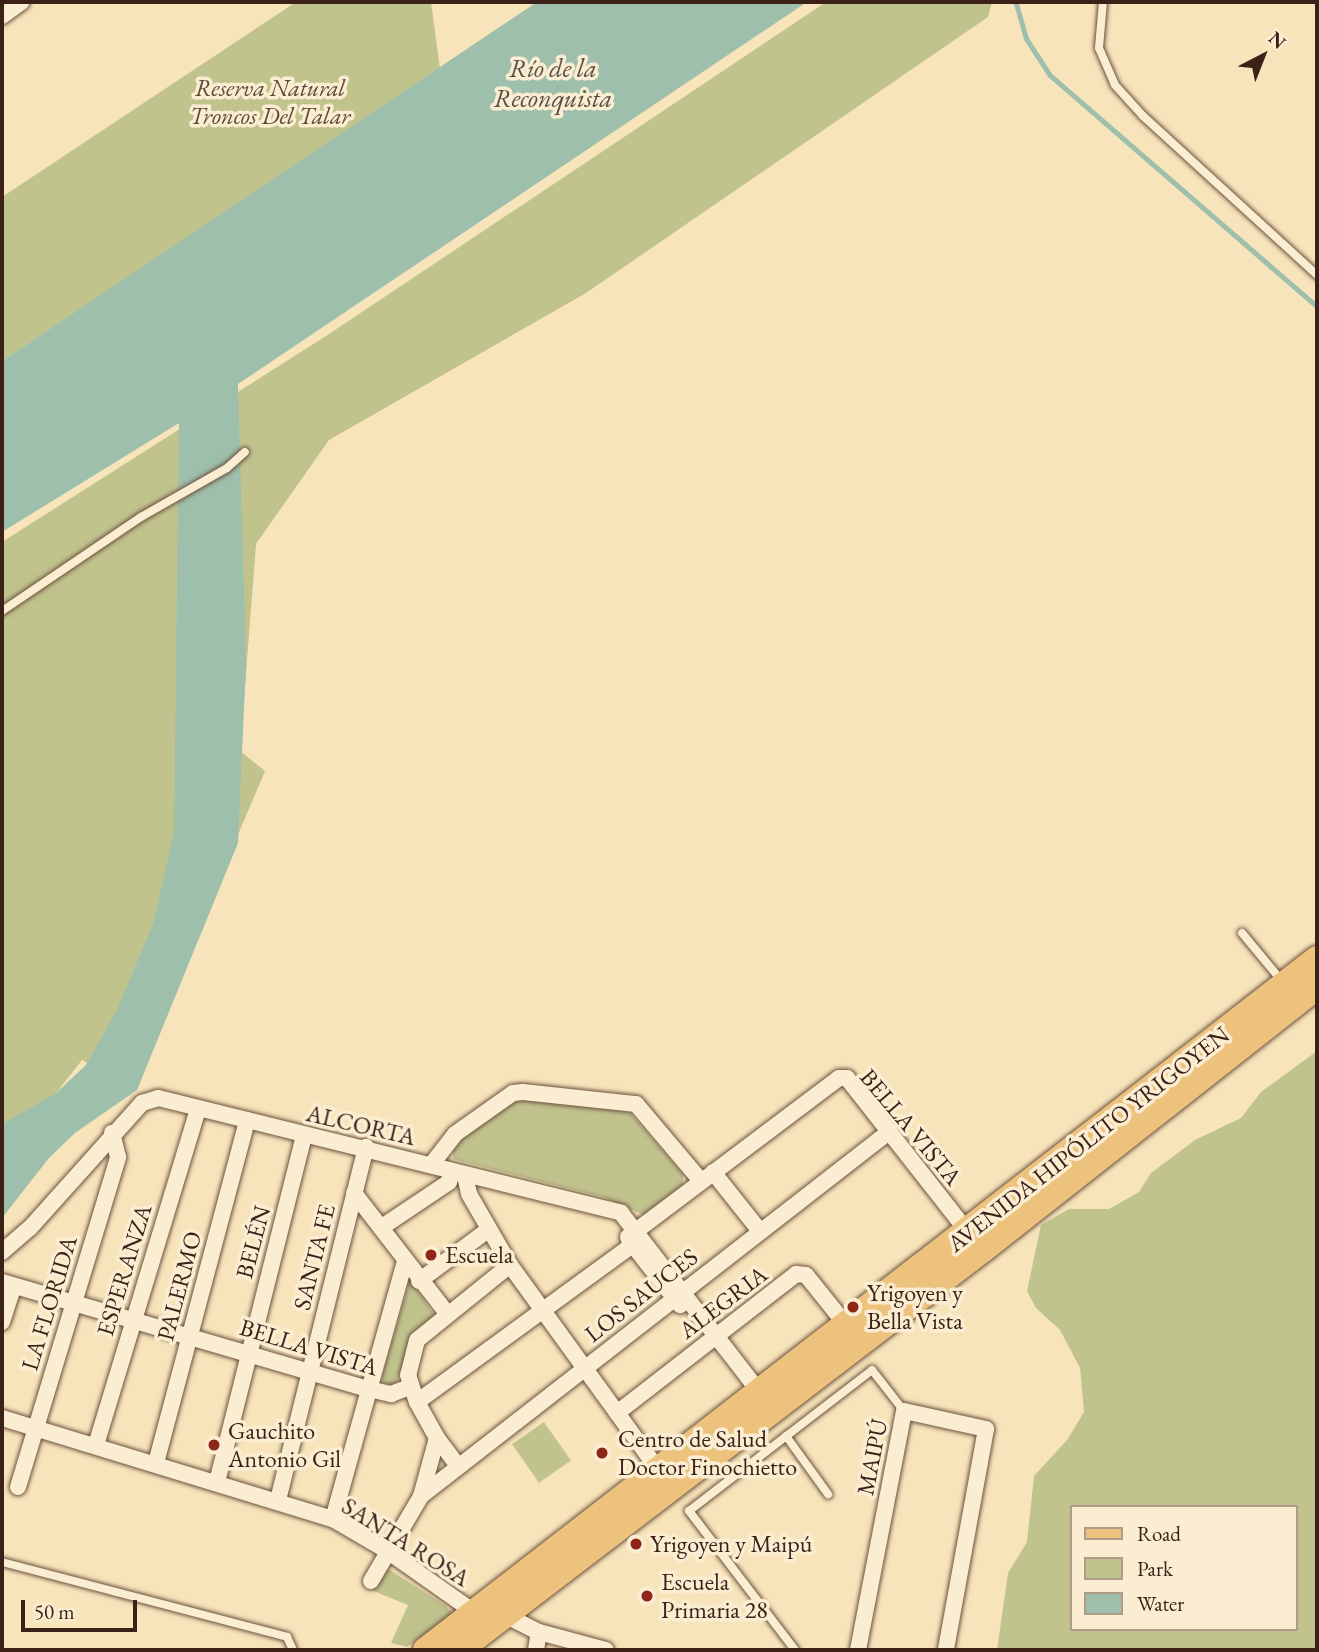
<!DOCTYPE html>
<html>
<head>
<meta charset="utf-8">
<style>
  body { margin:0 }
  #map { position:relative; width:1319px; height:1652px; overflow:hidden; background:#f8e4ba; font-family:"EB Garamond",serif }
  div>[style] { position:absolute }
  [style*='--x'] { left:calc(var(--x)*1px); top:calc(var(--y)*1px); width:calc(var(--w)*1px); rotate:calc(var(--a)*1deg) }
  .green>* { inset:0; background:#c1c38d; transform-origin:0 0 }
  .water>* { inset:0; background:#9ebfac }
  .stream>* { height:4.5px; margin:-2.25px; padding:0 2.25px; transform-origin:2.25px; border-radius:2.25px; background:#9ebfac }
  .roads { filter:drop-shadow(0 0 2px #6b5240) drop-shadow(0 0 2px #6b5240) }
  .service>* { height:8px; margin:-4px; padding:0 4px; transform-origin:4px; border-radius:4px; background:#faedd2 }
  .minor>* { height:16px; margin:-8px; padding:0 8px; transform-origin:8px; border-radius:8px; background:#faedd2 }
  .primary>* { height:26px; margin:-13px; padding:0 13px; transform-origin:13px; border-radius:13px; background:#ecc27d }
  .dots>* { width:19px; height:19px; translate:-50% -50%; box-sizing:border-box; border:4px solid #faedd2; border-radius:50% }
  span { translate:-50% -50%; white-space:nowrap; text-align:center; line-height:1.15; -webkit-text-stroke:7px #faedd2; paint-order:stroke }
  .park-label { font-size:24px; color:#5d4a35; font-style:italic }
  .street-label { font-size:24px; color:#3c2118 }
  .poi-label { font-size:24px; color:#3c2118 }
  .left { translate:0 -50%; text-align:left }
  .water-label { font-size:26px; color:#595044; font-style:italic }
  .frame { position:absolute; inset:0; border:4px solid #3c2118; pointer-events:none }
  .legend { position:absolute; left:1070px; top:1505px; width:228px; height:126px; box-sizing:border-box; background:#faedd2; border:2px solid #ae9b88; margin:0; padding:9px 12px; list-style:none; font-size:21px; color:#3c2118 }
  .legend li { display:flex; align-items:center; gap:14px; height:35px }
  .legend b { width:35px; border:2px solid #ae9b88 }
  .north { position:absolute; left:1228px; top:21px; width:70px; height:70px; -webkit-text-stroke:5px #faedd2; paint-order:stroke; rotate:42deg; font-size:19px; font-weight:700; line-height:28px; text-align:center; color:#3c2118 }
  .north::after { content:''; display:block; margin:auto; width:24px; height:32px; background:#3c2118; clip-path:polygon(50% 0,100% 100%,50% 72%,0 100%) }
  .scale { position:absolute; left:21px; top:1600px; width:116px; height:32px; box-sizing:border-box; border:4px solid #3c2118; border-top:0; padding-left:9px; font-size:21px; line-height:24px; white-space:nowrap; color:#3c2118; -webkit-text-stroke:5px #faedd2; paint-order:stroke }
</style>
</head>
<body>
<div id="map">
  <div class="green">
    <div style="clip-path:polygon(296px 2px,431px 2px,440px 69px,2px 361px,2px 197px)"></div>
    <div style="clip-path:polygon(826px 2px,992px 2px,988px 17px,586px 293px,329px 440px,256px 544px,240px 751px,265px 771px,131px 1087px,82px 1060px,2px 1162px,2px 542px,326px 336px)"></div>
    <div style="clip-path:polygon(evenodd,1317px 1051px,1317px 1650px,997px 1650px,1008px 1573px,1027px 1542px,1034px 1476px,1067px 1440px,1084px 1412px,1080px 1368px,1060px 1330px,1036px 1308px,1027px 1291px,1041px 1225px,1069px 1209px,1109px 1209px,1139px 1192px,1151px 1173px,1195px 1140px,1241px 1118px,1261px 1092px,1317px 1051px,1072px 1507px,1296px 1507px,1296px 1629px,1072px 1629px,1072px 1507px)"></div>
    <div style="clip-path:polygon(515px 1098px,629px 1112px,683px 1174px,683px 1189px,644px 1215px,603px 1197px,453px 1159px,453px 1144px)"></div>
    <div style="clip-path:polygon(410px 1280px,434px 1315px,413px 1335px,395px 1386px,384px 1383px,382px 1376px)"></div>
    <div style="left:544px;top:1422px;width:47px;height:39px;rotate:55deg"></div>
    <div style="clip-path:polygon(382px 1565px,446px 1606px,453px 1614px,407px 1647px,391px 1643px,408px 1605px,371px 1590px)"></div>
  </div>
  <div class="water">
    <div style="clip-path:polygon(537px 2px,807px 2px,238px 384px,246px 664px,238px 843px,137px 1090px,75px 1133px,49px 1158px,2px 1218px,2px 1124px,55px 1094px,86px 1065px,117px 1010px,153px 924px,174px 833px,179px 423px,2px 532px,2px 361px)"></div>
  </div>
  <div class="stream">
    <div style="--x:1016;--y:2;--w:37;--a:74"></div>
    <div style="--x:1026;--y:38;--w:44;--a:57"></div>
    <div style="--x:1050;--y:75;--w:353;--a:40.9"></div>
  </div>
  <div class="roads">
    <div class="service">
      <div style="--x:1103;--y:2;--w:46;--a:95"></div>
      <div style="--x:1099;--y:48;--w:40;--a:66.6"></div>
      <div style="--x:1115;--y:85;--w:42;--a:47.9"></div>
      <div style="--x:1143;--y:116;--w:236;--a:42.4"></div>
      <div style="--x:2;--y:611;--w:168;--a:-34.1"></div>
      <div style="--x:141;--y:517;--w:99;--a:-29.7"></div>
      <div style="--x:227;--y:468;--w:24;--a:-42"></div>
      <div style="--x:1242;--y:933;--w:61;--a:50.3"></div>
      <div style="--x:786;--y:1436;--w:72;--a:54.1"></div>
      <div style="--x:2;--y:1562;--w:295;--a:14.7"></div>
      <div style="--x:287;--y:1637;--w:14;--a:65"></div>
      <div style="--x:795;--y:1650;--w:175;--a:-127.3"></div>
      <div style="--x:689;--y:1511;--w:231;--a:-37.6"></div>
      <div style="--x:872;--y:1370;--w:52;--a:52"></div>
    </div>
    <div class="minor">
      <div style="--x:2;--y:16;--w:24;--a:-36"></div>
      <div style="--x:431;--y:1165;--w:39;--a:-52"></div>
      <div style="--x:455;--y:1134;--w:71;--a:-35.3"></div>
      <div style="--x:513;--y:1093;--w:10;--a:-6"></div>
      <div style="--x:523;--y:1092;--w:114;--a:6.1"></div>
      <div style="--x:636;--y:1104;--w:101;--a:49.8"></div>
      <div style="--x:713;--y:1172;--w:75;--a:51.5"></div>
      <div style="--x:465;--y:1176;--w:18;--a:77"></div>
      <div style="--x:469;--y:1194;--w:82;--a:60"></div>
      <div style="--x:510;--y:1265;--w:261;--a:54.1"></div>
      <div style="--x:354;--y:1193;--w:150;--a:52.3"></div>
      <div style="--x:382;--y:1227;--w:81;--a:-33.9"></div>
      <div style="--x:449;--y:1182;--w:10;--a:-73"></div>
      <div style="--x:628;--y:1237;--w:264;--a:-37"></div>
      <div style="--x:839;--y:1078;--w:8;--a:0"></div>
      <div style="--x:847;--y:1078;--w:201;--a:51.9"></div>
      <div style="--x:629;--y:1240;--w:83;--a:51.9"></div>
      <div style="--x:2;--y:1252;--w:37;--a:-41"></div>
      <div style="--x:30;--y:1228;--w:168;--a:-48.1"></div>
      <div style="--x:142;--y:1103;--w:17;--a:-17"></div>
      <div style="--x:158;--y:1098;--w:477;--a:13.9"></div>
      <div style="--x:621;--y:1213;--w:227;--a:52.3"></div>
      <div style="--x:510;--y:1265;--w:119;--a:141.1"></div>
      <div style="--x:417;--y:1340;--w:36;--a:104"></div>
      <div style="--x:408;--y:1375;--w:28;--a:72"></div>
      <div style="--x:417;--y:1402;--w:261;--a:-36.1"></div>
      <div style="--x:628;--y:1248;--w:7;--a:-8"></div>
      <div style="--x:419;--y:1281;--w:86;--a:-36.5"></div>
      <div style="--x:2;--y:1282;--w:382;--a:16.3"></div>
      <div style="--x:369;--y:1389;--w:23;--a:13"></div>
      <div style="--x:391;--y:1394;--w:19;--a:-21"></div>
      <div style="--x:2;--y:1322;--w:38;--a:-72"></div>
      <div style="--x:617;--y:1413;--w:227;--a:-37.8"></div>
      <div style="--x:796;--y:1274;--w:10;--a:6"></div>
      <div style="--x:806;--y:1275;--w:65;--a:51.2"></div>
      <div style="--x:2;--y:1418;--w:346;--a:17"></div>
      <div style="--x:333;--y:1519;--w:61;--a:30.3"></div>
      <div style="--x:386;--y:1550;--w:108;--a:35.2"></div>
      <div style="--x:474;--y:1612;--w:31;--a:6"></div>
      <div style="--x:505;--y:1615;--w:38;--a:27"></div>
      <div style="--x:539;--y:1632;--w:69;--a:15"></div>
      <div style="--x:437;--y:1438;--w:35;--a:53"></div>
      <div style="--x:96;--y:1445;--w:350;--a:-73.1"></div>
      <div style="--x:156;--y:1463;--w:355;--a:-75.1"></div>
      <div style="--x:217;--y:1482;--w:358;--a:-75.9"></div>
      <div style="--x:18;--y:1487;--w:345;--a:-73.1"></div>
      <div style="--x:118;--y:1157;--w:25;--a:-104"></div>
      <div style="--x:421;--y:1496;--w:594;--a:-37.89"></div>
      <div style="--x:278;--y:1500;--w:364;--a:-76"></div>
      <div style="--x:333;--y:1519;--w:268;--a:-74.4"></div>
      <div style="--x:371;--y:1581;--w:99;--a:-59.5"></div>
      <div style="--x:421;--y:1496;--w:60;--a:-74.6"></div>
      <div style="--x:437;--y:1438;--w:41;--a:-119.1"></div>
      <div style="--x:536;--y:1650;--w:18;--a:-81"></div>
      <div style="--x:858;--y:1650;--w:243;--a:-79.1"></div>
      <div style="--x:904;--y:1411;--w:84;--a:12.4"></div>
      <div style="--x:986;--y:1429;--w:225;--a:100.3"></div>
    </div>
    <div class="primary">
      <div style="--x:426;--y:1650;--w:1128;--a:-37.79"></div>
      <div style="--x:459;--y:1650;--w:658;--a:-37.41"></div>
      <div style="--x:982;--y:1250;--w:427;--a:-38.2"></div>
    </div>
  </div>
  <div class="dots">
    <div style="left:431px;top:1255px;background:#8f2418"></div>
    <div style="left:853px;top:1307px;background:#8f2418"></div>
    <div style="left:214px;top:1445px;background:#8f2418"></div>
    <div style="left:602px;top:1453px;background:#8f2418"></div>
    <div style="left:636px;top:1544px;background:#8f2418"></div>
    <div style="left:647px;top:1596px;background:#8f2418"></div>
  </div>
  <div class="park-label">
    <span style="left:270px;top:102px">Reserva Natural<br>Troncos Del Talar</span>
  </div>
  <div class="street-label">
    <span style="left:361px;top:1125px;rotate:13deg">ALCORTA</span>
    <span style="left:911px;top:1127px;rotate:50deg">BELLA VISTA</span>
    <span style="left:1088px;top:1139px;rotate:-38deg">AVENIDA HIPÓLITO YRIGOYEN</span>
    <span style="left:253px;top:1242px;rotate:-75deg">BELÉN</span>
    <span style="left:314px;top:1257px;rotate:-76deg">SANTA FE</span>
    <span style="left:124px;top:1270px;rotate:-73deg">ESPERANZA</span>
    <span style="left:179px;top:1286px;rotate:-75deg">PALERMO</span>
    <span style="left:641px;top:1295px;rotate:-38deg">LOS SAUCES</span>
    <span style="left:723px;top:1302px;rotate:-37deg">ALEGRIA</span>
    <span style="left:49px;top:1303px;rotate:-73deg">LA FLORIDA</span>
    <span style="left:309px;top:1347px;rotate:17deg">BELLA VISTA</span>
    <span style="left:872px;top:1457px;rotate:-79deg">MAIPÚ</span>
    <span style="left:406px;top:1542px;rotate:32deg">SANTA ROSA</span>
  </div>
  <div class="poi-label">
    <span class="left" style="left:445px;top:1255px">Escuela</span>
    <span class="left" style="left:867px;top:1307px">Yrigoyen y<br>Bella Vista</span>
    <span class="left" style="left:228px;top:1445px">Gauchito<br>Antonio Gil</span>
    <span class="left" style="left:618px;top:1453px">Centro de Salud<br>Doctor Finochietto</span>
    <span class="left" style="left:650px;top:1544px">Yrigoyen y Maipú</span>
    <span class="left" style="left:661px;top:1596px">Escuela<br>Primaria 28</span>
  </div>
  <div class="water-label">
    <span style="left:553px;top:84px">Río de la<br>Reconquista</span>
  </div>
  <div class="frame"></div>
  <ul class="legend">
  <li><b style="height:9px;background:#ecc27d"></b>Road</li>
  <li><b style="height:19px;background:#c1c38d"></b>Park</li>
  <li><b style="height:19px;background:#9ebfac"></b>Water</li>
  </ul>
  <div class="north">N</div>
  <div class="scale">50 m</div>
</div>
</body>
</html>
